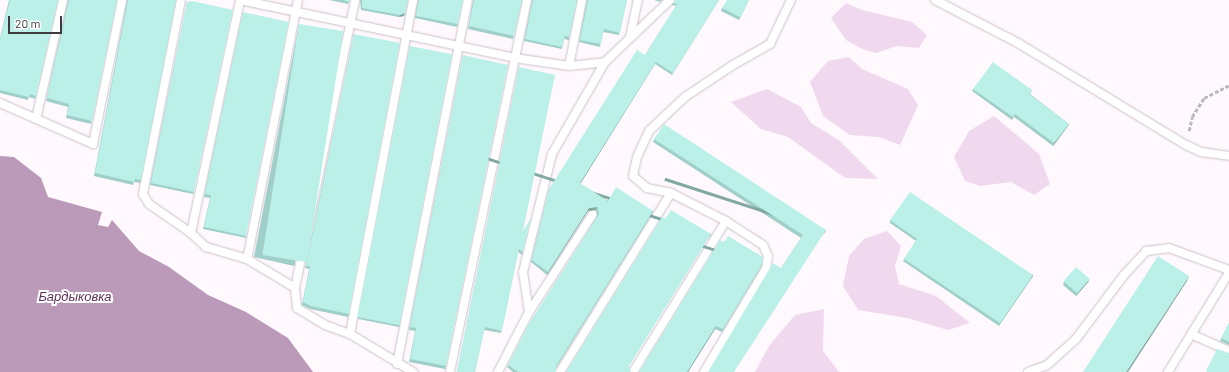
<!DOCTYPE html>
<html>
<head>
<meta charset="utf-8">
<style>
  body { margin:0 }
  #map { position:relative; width:1229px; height:372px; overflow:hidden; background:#fff9fe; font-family:Barlow,sans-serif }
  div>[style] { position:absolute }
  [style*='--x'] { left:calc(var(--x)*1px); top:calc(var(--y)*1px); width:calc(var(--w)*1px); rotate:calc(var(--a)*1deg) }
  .green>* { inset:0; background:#f0d9ee }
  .water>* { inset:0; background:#ba9ab8 }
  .path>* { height:2.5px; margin-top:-1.25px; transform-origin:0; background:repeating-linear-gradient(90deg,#beb8bd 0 4px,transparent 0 6px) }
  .roads { filter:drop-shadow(0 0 1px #cbc1ca) drop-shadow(0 0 1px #cbc1ca) }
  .service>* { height:8px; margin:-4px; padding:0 4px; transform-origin:4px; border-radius:4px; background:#fff }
  .wall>* { inset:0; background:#a0cec8 }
  .shaded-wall>* { inset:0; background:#82a8a2; transform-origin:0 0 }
  .building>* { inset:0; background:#baf0e8; transform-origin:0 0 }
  span { translate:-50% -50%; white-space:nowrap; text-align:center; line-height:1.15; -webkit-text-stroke:4px #fff; paint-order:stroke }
  .water-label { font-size:13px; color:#5d325b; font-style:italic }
  .scale { position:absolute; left:8px; top:16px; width:54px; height:18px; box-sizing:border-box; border:2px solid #3e3a3d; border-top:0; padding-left:5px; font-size:12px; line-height:14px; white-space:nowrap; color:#3e3a3d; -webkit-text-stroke:3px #fff; paint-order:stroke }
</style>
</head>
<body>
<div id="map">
  <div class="green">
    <div style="clip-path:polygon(846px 3px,862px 10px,912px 22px,927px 35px,919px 48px,897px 46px,876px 53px,862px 49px,846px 40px,831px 18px)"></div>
    <div style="clip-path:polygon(849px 57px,862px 69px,908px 89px,918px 105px,900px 145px,879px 137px,850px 135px,823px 116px,810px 82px,828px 61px)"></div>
    <div style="clip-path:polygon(767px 89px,801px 107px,811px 123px,840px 141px,878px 179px,845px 178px,788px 137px,761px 129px,731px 102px)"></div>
    <div style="clip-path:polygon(994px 116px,1039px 154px,1050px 184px,1034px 195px,1011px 182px,980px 186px,965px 181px,954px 157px,969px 131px)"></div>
    <div style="clip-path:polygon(887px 231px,901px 246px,895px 266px,899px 284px,936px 296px,970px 323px,948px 330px,907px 318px,858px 310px,843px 286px,849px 256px,864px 239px)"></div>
    <div style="clip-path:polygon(824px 309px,823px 351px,839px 372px,755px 372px,769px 346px,795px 315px)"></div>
  </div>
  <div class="water">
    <div style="clip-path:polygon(0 156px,14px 157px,41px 178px,48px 197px,102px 212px,98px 225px,108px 227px,112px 220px,139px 251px,169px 267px,208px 295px,246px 312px,288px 338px,313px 372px,0 372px)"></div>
  </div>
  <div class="path">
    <div style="--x:1189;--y:131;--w:14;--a:-78"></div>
    <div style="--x:1192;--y:117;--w:22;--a:-58"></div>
    <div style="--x:1204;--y:98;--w:28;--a:-27"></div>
  </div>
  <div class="roads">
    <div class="service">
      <div style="--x:181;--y:0;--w:198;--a:101.1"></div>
      <div style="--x:143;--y:194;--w:12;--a:59"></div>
      <div style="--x:149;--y:204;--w:51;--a:34.6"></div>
      <div style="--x:191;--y:233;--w:21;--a:43"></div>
      <div style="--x:206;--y:247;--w:43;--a:16.3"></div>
      <div style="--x:298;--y:0;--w:264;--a:101.1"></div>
      <div style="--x:247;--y:259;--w:56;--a:31.1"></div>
      <div style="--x:295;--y:288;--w:20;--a:84"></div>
      <div style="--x:297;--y:308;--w:33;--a:31"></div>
      <div style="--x:325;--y:325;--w:27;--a:20"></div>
      <div style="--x:350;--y:334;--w:74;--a:31.1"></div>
      <div style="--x:935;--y:0;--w:93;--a:27.4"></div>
      <div style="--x:1018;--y:43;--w:197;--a:31.3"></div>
      <div style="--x:1186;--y:145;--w:17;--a:25"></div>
      <div style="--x:1201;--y:152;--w:28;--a:8"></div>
      <div style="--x:630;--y:37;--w:38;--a:-78"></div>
      <div style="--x:569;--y:66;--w:67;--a:-78.9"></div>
      <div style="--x:0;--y:103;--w:102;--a:23.8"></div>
      <div style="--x:93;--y:144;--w:147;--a:-78.6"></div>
      <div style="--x:36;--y:119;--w:122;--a:-77.2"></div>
      <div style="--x:191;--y:233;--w:238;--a:-78.1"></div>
      <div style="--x:240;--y:0;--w:281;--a:11.9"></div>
      <div style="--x:515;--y:58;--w:55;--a:8.4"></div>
      <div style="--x:569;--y:66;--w:36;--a:-6"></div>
      <div style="--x:605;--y:62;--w:90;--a:-43.6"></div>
      <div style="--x:295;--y:288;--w:294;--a:-78.2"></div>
      <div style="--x:529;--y:312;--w:117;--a:-56.9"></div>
      <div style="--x:350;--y:334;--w:340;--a:-79.3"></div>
      <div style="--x:1191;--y:334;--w:42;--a:24.1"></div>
      <div style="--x:397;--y:364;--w:371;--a:-79"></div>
      <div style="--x:450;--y:372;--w:380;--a:-78.3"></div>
      <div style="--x:498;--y:372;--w:68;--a:-62.7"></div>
      <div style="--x:529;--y:312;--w:40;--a:-98.5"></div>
      <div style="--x:523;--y:272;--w:122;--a:-76.2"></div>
      <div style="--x:552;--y:154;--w:106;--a:-60.1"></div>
      <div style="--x:560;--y:372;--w:211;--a:-58.2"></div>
      <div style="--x:633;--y:372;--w:177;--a:-58.4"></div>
      <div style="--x:704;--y:372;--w:120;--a:-59"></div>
      <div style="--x:766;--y:269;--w:13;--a:-81"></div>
      <div style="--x:768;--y:256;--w:12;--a:-114"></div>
      <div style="--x:763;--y:245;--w:44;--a:-147"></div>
      <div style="--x:726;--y:221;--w:62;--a:-153"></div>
      <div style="--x:671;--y:193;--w:25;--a:-168"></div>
      <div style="--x:647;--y:188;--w:18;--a:-139"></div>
      <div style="--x:633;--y:176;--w:19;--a:-78"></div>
      <div style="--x:637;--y:157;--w:29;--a:-65"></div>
      <div style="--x:649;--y:131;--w:50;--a:-43.4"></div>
      <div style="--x:685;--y:97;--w:58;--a:-33.7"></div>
      <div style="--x:733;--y:65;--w:43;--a:-29.6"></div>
      <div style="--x:770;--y:44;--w:49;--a:-64.5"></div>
      <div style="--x:1028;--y:372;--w:20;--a:-20"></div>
      <div style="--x:1047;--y:365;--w:39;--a:-42"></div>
      <div style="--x:1076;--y:339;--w:80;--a:-53.1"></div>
      <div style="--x:1124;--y:275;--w:33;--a:-47"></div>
      <div style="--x:1146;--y:251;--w:23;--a:-7"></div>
      <div style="--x:1169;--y:248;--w:64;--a:20.1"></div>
      <div style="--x:1168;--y:372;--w:116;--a:-58.4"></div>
    </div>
  </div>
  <div class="wall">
    <div style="clip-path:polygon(9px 0,58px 0,35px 99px,29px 97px,28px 100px,0 93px,0 38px)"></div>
    <div style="clip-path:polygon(68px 0,117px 0,91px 124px,66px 118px,68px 107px,46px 101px,68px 1px)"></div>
    <div style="clip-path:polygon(127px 0,176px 0,141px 180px,140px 183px,134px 182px,133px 185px,94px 176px,127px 1px)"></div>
    <div style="clip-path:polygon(329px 0,350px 0,348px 4px)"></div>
    <div style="clip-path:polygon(360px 0,408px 0,404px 16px,399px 17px,361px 10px)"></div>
    <div style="clip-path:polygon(418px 0,463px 0,457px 27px,415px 18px,418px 1px)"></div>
    <div style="clip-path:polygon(473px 0,522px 0,513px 39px,468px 29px,473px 1px)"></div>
    <div style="clip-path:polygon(532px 0,577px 0,569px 37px,569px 40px,564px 39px,562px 49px,524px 41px,532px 1px)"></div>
    <div style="clip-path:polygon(587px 0,627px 0,619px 35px,603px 32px,600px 47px,579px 42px)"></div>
    <div style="clip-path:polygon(654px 0,662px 0,660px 2px)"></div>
    <div style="clip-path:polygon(719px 0,672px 75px,655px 64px,580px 184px,608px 201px,653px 211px,652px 214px,556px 368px,556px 372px,557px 372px,513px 372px,507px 367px,508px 365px,597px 216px,596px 210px,588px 211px,547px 275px,531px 262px,549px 189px,645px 55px,676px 6px,672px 5px,673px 3px)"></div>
    <div style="clip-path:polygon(749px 0,739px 20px,721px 11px,722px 8px)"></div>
    <div style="clip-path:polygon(187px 2px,194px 192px,193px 194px,150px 185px)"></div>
    <div style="clip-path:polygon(243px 12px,246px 236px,246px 238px,203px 229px,210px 198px,204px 197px)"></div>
    <div style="clip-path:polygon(299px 24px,295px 263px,294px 266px,254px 257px)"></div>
    <div style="clip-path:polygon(354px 34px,349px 314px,348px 317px,310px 309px,302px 305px,309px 269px,305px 268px)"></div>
    <div style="clip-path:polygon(410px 46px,400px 325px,399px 327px,358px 319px)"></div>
    <div style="clip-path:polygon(463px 55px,446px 366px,445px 369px,409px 362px,415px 331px,409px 330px)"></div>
    <div style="clip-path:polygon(519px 67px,523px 231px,523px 252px,522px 255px,518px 252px,501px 333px,484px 330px,475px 372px,457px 372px)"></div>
    <div style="clip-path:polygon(973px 89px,1032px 90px,1030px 94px,1069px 124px,1068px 126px,1053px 146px,1014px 117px,1012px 120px,972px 91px)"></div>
    <div style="clip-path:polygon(654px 139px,825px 233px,781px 268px,801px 238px,653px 142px)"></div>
    <div style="clip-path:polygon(890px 220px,1033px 275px,1032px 278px,999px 326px,903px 261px,904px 259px,916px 241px,890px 223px)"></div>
    <div style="clip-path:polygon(761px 267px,722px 332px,715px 329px,688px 372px,639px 372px)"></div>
    <div style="clip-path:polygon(1089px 281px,1076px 296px,1063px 285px,1064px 282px)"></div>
    <div style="clip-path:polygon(1229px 323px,1229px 345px,1220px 341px)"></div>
  </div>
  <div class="shaded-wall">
    <div style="clip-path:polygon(405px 13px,404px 16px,399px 17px,400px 15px)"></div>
    <div style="clip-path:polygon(656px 62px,655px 64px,579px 186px,580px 183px)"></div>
    <div style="clip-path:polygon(1069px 124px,1068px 126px,1053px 146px,1054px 143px)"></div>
    <div style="clip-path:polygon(597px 207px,596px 210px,588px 211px,547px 275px,548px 272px,589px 208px)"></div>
    <div style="left:653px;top:211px;width:3px;height:183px;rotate:108deg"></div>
    <div style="left:826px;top:230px;width:3px;height:169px;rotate:108deg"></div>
    <div style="left:711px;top:234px;width:3px;height:155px;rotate:108deg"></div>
    <div style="left:762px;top:264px;width:3px;height:76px;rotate:108deg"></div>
    <div style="left:1033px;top:275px;width:3px;height:58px;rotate:108deg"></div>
    <div style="clip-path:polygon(1189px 276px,1187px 281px,1128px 372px,1126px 372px)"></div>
    <div style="clip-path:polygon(1090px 279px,1089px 281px,1076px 296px,1077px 294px)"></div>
    <div style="clip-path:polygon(716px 326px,715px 329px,688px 372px,687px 372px)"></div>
  </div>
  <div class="building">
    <div style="clip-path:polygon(10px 0,58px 0,36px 96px,30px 94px,29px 97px,0 90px,0 40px)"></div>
    <div style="clip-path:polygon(69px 0,117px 0,92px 121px,67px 115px,69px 104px,47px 98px)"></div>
    <div style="clip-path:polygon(128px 0,176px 0,141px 180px,135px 179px,134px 182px,95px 173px)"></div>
    <div style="clip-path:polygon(342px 0,350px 0,349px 2px)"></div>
    <div style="clip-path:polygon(362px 0,408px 0,405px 13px,400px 15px,362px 8px)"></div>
    <div style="clip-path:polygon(419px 0,463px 0,458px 24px,416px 16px)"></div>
    <div style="clip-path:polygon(474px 0,522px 0,514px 36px,469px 26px)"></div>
    <div style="clip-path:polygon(533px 0,577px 0,569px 37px,565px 36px,562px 47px,525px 39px)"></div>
    <div style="clip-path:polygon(588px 0,627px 0,620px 33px,604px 29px,601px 44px,580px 40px)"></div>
    <div style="clip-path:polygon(675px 0,719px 0,673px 73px,656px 62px,580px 183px,608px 201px,616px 187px,653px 211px,556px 366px,556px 372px,557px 372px,518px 372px,508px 365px,528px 325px,599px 214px,597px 207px,589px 208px,548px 272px,532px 260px,549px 189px,637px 50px,645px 55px,677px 4px,673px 3px)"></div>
    <div style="clip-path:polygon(727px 0,749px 0,740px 17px,722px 8px)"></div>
    <div style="clip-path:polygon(192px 1px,233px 10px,194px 192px,151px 183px,187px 2px)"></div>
    <div style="clip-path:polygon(243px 12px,289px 22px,246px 236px,204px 227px,211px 195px,205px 194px)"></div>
    <div style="left:299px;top:24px;width:45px;height:234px;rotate:9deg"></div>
    <div style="clip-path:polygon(354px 34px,400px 43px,349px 314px,311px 306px,303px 302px,310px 266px,306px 266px)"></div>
    <div style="left:410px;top:46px;width:43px;height:276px;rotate:11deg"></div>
    <div style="clip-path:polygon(463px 55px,508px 65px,446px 366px,410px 359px,416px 328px,410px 327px)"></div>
    <div style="clip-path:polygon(993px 62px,1032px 90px,1029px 94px,1069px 124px,1054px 143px,1015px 114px,1013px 117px,973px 89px)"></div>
    <div style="clip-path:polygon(519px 67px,555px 75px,523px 231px,531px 218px,523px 252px,519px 249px,502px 331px,485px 327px,475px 372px,457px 372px)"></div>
    <div style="clip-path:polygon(664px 124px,826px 230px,734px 372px,708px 372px,773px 263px,781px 268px,803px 235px,654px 139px)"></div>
    <div style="clip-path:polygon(910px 192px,1033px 275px,1000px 323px,904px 259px,917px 239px,890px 220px)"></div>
    <div style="clip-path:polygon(671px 210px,711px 234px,629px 366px,631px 372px,566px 372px,662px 217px,665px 219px)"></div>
    <div style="clip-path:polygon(728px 236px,763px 257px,762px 264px,723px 329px,716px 326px,687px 372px,639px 372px,720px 240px,724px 242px)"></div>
    <div style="clip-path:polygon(1158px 256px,1189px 276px,1126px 372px,1083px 372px)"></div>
    <div style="left:1076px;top:267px;width:18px;height:19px;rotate:41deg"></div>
    <div style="clip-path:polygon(1229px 323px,1229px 342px,1221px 338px)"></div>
    <div style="clip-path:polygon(1217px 349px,1229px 353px,1229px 372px,1207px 372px,1206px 371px)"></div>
  </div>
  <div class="water-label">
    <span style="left:75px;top:296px">Бардыковка</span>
  </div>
  <div class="scale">20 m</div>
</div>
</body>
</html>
